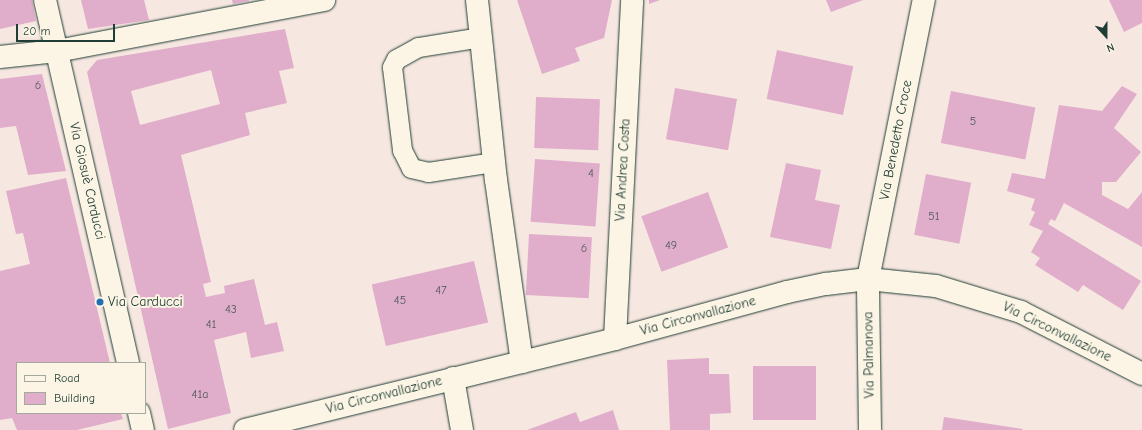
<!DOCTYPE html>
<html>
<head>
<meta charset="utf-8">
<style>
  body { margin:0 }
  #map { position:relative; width:1142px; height:430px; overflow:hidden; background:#f6e7e0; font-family:"Comic Neue",sans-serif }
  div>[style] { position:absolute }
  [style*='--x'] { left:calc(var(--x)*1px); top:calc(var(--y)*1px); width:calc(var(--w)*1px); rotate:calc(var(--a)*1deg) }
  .building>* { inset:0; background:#e0aecb; transform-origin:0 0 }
  .roads { filter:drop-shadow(0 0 1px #1f3d34) drop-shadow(0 0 1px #1f3d34) }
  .service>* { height:19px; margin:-9.5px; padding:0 9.5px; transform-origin:9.5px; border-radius:9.5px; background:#fcf5e5 }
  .minor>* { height:22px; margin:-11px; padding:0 11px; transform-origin:11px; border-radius:11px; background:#fcf5e5 }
  .tertiary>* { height:22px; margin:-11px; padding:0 11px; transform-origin:11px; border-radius:11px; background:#fcf5e5 }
  .dots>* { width:11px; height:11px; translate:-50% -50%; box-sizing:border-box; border:2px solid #fcf5e5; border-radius:50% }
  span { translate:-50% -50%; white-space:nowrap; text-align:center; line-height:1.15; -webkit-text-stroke:4px #fcf5e5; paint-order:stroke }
  .number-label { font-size:12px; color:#4f595a }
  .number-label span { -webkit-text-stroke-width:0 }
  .street-label { font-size:14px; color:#1f3d34 }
  .poi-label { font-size:14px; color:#1f3d34 }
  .left { translate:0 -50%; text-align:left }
  .legend { position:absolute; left:16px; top:362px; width:130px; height:52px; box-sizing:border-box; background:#fcf5e5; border:1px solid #a4ab9e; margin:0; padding:5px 7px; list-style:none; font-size:12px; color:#1f3d34 }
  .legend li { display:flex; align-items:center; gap:8px; height:20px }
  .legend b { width:20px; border:1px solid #a4ab9e }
  .north { position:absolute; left:1086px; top:16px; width:40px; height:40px; -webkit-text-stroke:3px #fcf5e5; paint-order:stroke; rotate:159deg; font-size:11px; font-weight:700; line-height:16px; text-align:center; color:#1f3d34 }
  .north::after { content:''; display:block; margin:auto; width:14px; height:18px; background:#1f3d34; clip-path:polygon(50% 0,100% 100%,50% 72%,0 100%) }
  .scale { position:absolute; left:16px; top:24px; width:99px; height:18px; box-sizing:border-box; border:2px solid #1f3d34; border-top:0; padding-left:5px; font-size:12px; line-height:14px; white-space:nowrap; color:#1f3d34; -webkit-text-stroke:3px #fcf5e5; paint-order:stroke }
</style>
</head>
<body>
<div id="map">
  <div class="building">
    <div style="clip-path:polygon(0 0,32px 0,36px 21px,0 29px)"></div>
    <div style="clip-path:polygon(81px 0,144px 0,149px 20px,88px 29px)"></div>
    <div style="clip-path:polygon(232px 0,249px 0,249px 1px,233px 4px)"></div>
    <div style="clip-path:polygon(517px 0,612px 0,604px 38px,575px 48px,580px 61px,542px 74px)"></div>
    <div style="clip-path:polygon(649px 0,660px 0,649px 4px)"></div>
    <div style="clip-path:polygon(826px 0,863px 0,831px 12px)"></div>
    <div style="clip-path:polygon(1109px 0,1142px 0,1142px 23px,1124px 32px)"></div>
    <div style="clip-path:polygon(evenodd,285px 29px,294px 68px,279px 71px,287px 103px,245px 113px,250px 135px,181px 155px,211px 282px,203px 284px,206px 297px,225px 293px,224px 286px,254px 279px,265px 325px,277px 322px,284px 351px,251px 358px,246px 332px,214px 340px,231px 413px,168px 429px,87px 72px,97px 60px,285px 29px,211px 70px,220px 104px,140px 125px,131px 91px,211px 70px)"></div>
    <div style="left:777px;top:50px;width:78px;height:50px;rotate:12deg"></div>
    <div style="clip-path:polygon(42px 74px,66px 171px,28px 175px,16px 126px,0 128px,0 79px)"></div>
    <div style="clip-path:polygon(1122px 86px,1137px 94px,1114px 128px,1141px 152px,1116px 182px,1102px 182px,1102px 195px,1128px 209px,1142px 192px,1142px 247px,1064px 203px,1055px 221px,1051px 219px,1048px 224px,1141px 281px,1123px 310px,1083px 285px,1078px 292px,1035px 265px,1040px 258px,1031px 252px,1043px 231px,1029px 225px,1035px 212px,1031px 210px,1035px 199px,1007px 191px,1012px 173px,1045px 179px,1059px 105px,1102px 111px)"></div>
    <div style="left:675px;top:88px;width:63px;height:52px;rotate:10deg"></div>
    <div style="left:951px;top:91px;width:86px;height:53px;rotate:11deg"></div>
    <div style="left:536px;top:97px;width:64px;height:51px;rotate:2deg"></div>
    <div style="left:535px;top:159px;width:65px;height:63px;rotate:4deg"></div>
    <div style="clip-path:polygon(786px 163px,821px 170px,815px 200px,840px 205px,831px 249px,770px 237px)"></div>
    <div style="left:926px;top:174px;width:46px;height:62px;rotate:11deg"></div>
    <div style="clip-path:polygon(66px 178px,110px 363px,17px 363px,17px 413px,121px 413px,123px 419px,77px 430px,17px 430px,12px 418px,0 420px,0 271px,30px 264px,23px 233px,16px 234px,6px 191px)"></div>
    <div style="left:708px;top:192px;width:59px;height:71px;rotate:70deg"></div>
    <div style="left:529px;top:234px;width:63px;height:61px;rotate:3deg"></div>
    <div style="left:474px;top:261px;width:63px;height:105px;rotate:77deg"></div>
    <div style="clip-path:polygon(709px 358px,709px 374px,729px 374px,731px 413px,710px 414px,710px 430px,670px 430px,667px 360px)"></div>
    <div style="left:753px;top:366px;width:63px;height:54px"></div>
    <div style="clip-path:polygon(613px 410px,619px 430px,527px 430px,576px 412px,580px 422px)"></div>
    <div style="clip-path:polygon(944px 417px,1023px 429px,1022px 430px,942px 430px)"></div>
  </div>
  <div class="roads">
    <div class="service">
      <div style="--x:481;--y:37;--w:64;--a:171"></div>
      <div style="--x:418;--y:47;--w:25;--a:151"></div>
      <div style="--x:396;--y:59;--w:9;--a:117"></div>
      <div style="--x:392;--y:67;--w:84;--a:83.1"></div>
      <div style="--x:402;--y:150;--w:20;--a:63"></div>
      <div style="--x:411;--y:168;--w:17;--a:13"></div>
      <div style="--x:428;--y:172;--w:67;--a:-8.6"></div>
    </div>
    <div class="minor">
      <div style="--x:45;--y:0;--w:372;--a:77.1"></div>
      <div style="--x:477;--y:0;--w:181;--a:84"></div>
      <div style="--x:496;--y:180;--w:184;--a:81.9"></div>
      <div style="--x:0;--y:57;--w:57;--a:-6"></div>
      <div style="--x:57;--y:51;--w:272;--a:-10.8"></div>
      <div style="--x:615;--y:339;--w:339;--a:-87.1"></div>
      <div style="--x:453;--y:378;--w:53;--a:80.2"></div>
      <div style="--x:139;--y:413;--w:17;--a:77"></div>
      <div style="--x:870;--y:430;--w:151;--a:-90.8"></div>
      <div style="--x:868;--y:279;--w:285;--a:-78.7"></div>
    </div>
    <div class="tertiary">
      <div style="--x:245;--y:430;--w:381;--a:-13.8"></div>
      <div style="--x:615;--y:339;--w:178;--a:-15.3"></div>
      <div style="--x:787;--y:292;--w:40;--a:-12"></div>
      <div style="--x:826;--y:284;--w:42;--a:-6.8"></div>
      <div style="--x:868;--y:279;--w:68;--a:5.9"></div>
      <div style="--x:936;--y:286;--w:89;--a:17"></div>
      <div style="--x:1021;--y:312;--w:136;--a:27.1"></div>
    </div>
  </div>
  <div class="dots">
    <div style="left:100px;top:302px;background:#1f6fb2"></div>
  </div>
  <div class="number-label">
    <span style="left:38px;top:86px">6</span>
    <span style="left:973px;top:122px">5</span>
    <span style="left:591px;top:174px">4</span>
    <span style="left:934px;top:217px">51</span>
    <span style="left:671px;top:246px">49</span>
    <span style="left:584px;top:249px">6</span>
    <span style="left:441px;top:291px">47</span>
    <span style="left:400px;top:301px">45</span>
    <span style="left:231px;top:310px">43</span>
    <span style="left:211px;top:325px">41</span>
    <span style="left:200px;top:395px">41a</span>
  </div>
  <div class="street-label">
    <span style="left:896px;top:140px;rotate:-79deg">Via Benedetto Croce</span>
    <span style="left:623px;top:170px;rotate:-87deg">Via Andrea Costa</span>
    <span style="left:87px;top:181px;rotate:77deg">Via Giosuè Carducci</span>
    <span style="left:698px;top:316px;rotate:-15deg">Via Circonvallazione</span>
    <span style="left:1057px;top:332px;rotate:26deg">Via Circonvallazione</span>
    <span style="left:869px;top:355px;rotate:-91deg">Via Palmanova</span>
    <span style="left:384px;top:395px;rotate:-14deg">Via Circonvallazione</span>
  </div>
  <div class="poi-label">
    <span class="left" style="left:108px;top:302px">Via Carducci</span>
  </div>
  <ul class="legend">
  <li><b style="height:5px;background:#fcf5e5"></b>Road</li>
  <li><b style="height:11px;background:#e0aecb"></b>Building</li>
  </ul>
  <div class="north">N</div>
  <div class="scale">20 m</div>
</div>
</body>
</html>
